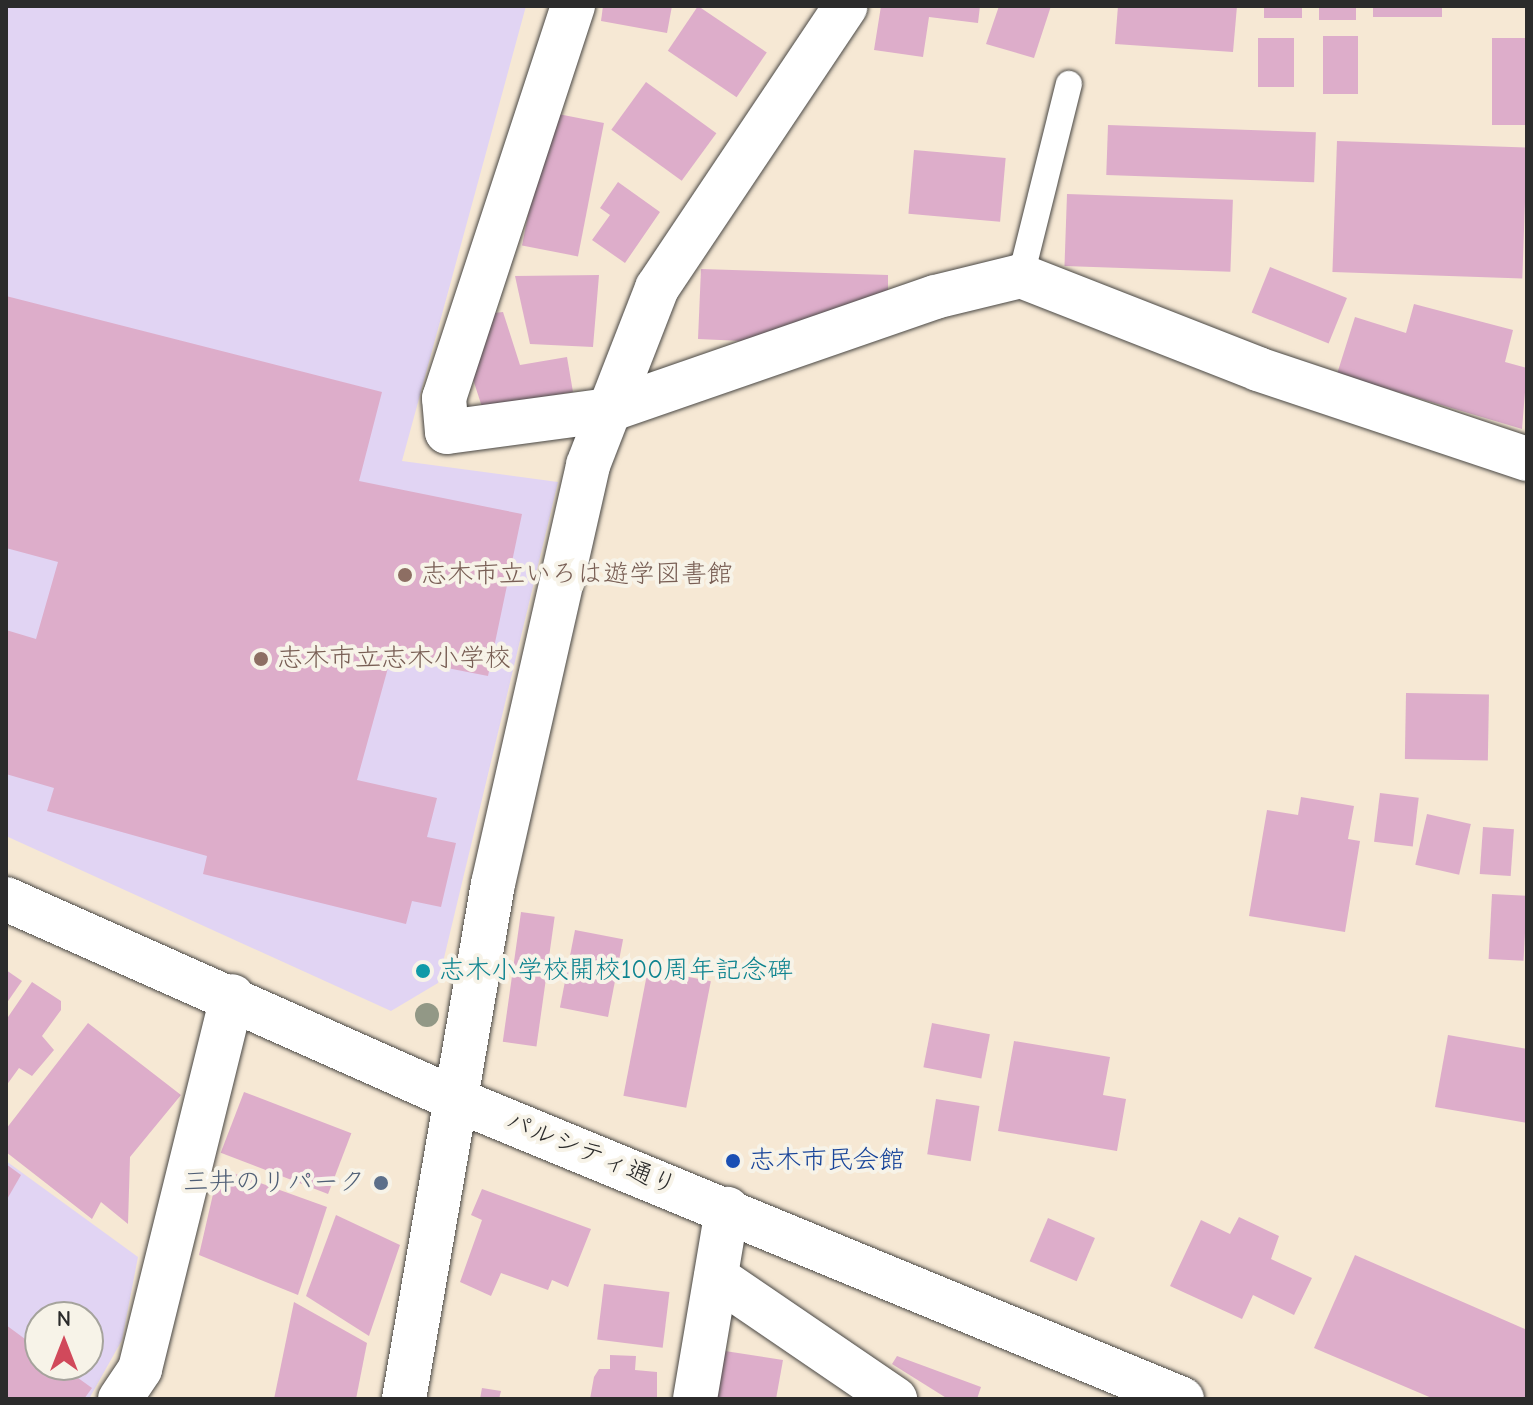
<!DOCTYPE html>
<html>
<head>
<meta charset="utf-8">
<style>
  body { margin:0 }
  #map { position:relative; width:1533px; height:1405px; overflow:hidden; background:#f6e8d4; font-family:"Comic Neue","Klee One",sans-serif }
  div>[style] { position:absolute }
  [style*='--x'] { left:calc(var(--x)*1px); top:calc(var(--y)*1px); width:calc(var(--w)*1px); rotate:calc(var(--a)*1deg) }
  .built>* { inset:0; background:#e1d4f3 }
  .building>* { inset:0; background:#ddadca; transform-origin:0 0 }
  .roads { filter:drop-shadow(0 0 2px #494744) drop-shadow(0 0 2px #494744) }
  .service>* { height:26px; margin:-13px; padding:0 13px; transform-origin:13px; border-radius:13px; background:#fff }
  .minor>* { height:44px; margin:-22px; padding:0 22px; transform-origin:22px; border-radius:22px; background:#fff }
  .tertiary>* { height:44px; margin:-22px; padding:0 22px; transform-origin:22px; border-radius:22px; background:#fff }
  .trees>* { width:24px; height:24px; margin:-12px; border-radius:50%; background:#929886 }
  .dots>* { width:22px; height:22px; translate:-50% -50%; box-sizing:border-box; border:4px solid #f7f3e8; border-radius:50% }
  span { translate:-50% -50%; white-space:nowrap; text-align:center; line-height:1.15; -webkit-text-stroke:8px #f7f3e8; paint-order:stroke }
  .education-label { font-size:26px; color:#785e54 }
  .left { translate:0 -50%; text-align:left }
  .culture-label { font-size:26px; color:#0d838f }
  .street-label { font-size:26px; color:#2b2b2b }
  .transit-label { font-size:26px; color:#164399 }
  .service-label { font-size:26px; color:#4e5e75 }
  .right { translate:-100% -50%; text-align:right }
  .frame { position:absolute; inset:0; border:8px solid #2b2b2b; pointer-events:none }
  .north { position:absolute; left:24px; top:1301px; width:80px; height:80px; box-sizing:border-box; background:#f7f3e8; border:2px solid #a5a39c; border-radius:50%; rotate:0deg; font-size:22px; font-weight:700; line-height:32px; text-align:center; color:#2b2b2b }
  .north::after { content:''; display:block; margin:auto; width:28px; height:36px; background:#d1495b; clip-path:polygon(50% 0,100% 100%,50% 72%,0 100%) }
</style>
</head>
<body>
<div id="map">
  <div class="built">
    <div style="clip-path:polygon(6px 6px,526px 6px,402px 461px,558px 482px,438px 983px,391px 1011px,6px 836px)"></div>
    <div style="clip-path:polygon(evenodd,6px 1161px,138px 1257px,122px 1340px,89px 1399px,6px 1399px,6px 1161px,40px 1317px,88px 1317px,88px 1365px,40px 1365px,40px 1317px)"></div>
  </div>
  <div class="building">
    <div style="clip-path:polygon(603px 6px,672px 6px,667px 33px,601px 21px)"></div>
    <div style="left:698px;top:6px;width:83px;height:54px;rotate:34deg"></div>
    <div style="clip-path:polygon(881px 6px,904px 7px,980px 6px,978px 23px,929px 17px,923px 57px,874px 50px)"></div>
    <div style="clip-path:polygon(999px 6px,1051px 6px,1034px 58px,986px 44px)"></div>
    <div style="clip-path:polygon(1118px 6px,1237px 6px,1233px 52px,1115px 44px)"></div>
    <div style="left:1264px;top:6px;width:38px;height:12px"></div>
    <div style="left:1319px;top:6px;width:37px;height:14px"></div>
    <div style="left:1373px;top:6px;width:69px;height:11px"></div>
    <div style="left:1323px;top:36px;width:35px;height:58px"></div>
    <div style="left:1258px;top:38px;width:36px;height:49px"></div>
    <div style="left:1492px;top:38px;width:35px;height:87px"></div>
    <div style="left:646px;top:82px;width:87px;height:59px;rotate:36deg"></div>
    <div style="left:548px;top:112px;width:57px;height:136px;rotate:11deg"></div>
    <div style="left:1108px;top:125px;width:208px;height:50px;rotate:2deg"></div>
    <div style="left:1337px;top:141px;width:190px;height:131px;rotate:2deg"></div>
    <div style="left:914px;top:150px;width:92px;height:64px;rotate:5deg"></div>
    <div style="clip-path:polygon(618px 182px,660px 212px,625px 263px,592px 240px,610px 215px,600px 208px)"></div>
    <div style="left:1067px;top:194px;width:166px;height:72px;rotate:2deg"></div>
    <div style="left:1270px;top:267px;width:83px;height:49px;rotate:22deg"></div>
    <div style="clip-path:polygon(701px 269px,888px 275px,888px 291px,742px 341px,698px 339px)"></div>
    <div style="clip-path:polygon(599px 275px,593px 347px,530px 344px,515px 276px)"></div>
    <div style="clip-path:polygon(6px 296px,382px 392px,359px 481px,522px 514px,488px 676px,391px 657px,357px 780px,437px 798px,427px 837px,456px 843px,441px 907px,412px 901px,406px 924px,203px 874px,207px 856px,47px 811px,54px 788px,6px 774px,6px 630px,36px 639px,58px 562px,6px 548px)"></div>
    <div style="clip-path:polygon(1414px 304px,1513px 330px,1505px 362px,1527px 368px,1522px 429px,1337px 374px,1355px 317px,1406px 333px)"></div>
    <div style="clip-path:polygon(503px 312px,520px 365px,567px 357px,573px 392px,482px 407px,469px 367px,485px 314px)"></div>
    <div style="left:1406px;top:693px;width:83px;height:66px;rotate:1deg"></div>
    <div style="left:1380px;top:793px;width:39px;height:49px;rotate:7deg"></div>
    <div style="clip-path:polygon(1301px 797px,1354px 806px,1348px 839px,1360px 841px,1345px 932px,1249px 916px,1267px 810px,1298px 815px)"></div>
    <div style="left:1427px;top:814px;width:45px;height:52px;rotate:13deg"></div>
    <div style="left:1483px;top:827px;width:31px;height:47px;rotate:4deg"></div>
    <div style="left:1492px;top:894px;width:35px;height:65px;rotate:3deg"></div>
    <div style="left:521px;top:912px;width:34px;height:131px;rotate:8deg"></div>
    <div style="left:575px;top:930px;width:49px;height:79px;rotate:11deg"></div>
    <div style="left:648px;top:969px;width:64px;height:129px;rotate:11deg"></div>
    <div style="clip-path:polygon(6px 970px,22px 981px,6px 1004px)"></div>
    <div style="clip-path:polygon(32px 982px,61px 1001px,61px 1010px,42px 1036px,54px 1050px,32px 1076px,19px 1068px,6px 1086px,6px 1020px)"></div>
    <div style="clip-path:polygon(88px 1023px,181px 1095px,130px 1157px,128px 1224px,101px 1202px,92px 1219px,6px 1152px,6px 1129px)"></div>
    <div style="left:932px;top:1023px;width:59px;height:45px;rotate:11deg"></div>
    <div style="clip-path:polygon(1448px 1035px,1527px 1049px,1527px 1123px,1435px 1107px)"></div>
    <div style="clip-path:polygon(1014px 1041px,1110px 1057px,1103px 1095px,1126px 1099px,1117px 1151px,998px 1131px)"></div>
    <div style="left:244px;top:1092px;width:115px;height:65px;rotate:21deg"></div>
    <div style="left:936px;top:1099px;width:44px;height:56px;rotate:9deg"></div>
    <div style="clip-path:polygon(6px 1164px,21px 1175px,6px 1201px)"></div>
    <div style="clip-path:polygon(219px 1168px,327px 1207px,298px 1295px,199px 1255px)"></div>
    <div style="clip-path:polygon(482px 1189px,591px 1229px,568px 1287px,552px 1280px,548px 1290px,501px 1273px,491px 1296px,460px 1282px,482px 1220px,471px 1215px)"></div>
    <div style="clip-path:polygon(336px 1215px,400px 1245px,369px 1336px,306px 1296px)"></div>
    <div style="clip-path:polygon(1239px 1217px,1279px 1236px,1271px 1259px,1312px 1278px,1294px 1315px,1253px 1295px,1242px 1319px,1170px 1286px,1201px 1220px,1230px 1234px)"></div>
    <div style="left:1048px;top:1218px;width:51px;height:47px;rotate:23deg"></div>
    <div style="clip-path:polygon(1355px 1255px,1527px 1330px,1527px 1399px,1434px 1399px,1314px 1348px)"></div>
    <div style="left:604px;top:1284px;width:66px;height:56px;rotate:7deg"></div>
    <div style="clip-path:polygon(294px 1302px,367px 1343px,356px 1399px,274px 1399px)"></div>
    <div style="clip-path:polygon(6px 1325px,40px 1350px,40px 1365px,60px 1365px,92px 1388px,84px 1399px,6px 1399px)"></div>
    <div style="clip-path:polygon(725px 1351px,783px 1360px,776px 1399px,717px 1399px)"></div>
    <div style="clip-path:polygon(610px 1355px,636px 1356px,635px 1370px,657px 1372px,657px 1399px,590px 1399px,594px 1377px,599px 1369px,610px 1369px)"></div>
    <div style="clip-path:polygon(897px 1356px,981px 1387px,977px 1399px,948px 1399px,892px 1364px)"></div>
    <div style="clip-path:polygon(482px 1388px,501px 1391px,499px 1399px,480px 1399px)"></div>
  </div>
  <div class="roads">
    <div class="service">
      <div style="--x:1021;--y:276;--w:198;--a:-76"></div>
    </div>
    <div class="minor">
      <div style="--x:573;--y:6;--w:413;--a:108.2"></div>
      <div style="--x:444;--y:398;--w:34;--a:85"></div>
      <div style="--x:447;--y:432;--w:163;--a:-7.7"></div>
      <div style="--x:609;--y:410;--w:345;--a:-19.1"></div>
      <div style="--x:935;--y:297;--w:89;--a:-13.7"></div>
      <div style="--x:1021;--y:276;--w:255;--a:21.4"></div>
      <div style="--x:1258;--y:369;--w:284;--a:18.5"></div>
      <div style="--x:716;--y:1277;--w:217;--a:34.3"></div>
      <div style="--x:120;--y:1399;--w:36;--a:-56"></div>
      <div style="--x:140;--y:1369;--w:384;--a:-76.1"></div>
      <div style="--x:404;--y:1399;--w:523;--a:-80.2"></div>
      <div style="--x:493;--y:884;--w:430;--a:-77.2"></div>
      <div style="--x:588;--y:465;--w:190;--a:-68.7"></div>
      <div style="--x:657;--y:288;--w:339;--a:-56.2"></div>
      <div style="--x:695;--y:1399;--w:193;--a:-80.4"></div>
    </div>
    <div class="tertiary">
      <div style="--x:6;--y:899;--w:496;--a:24"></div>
      <div style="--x:459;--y:1101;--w:782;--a:22.4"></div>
    </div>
  </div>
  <div class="trees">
    <div style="left:427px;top:1015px"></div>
  </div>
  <div class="dots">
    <div style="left:405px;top:575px;background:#8d6e63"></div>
    <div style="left:261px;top:659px;background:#8d6e63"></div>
    <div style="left:423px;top:971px;background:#0f9aa8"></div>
    <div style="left:733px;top:1161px;background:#1a4fb4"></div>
    <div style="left:381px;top:1183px;background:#5c6f8a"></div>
  </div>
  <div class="education-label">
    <span class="left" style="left:421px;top:575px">志木市立いろは遊学図書館</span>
    <span class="left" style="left:277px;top:659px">志木市立志木小学校</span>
  </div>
  <div class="culture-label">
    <span class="left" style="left:439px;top:971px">志木小学校開校100周年記念碑</span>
  </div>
  <div class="street-label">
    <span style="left:591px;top:1154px;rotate:22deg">パルシティ通り</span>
  </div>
  <div class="transit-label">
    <span class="left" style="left:749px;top:1161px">志木市民会館</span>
  </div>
  <div class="service-label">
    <span class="right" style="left:365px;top:1183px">三井のリパーク</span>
  </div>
  <div class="frame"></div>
  <div class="north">N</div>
</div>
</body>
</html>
